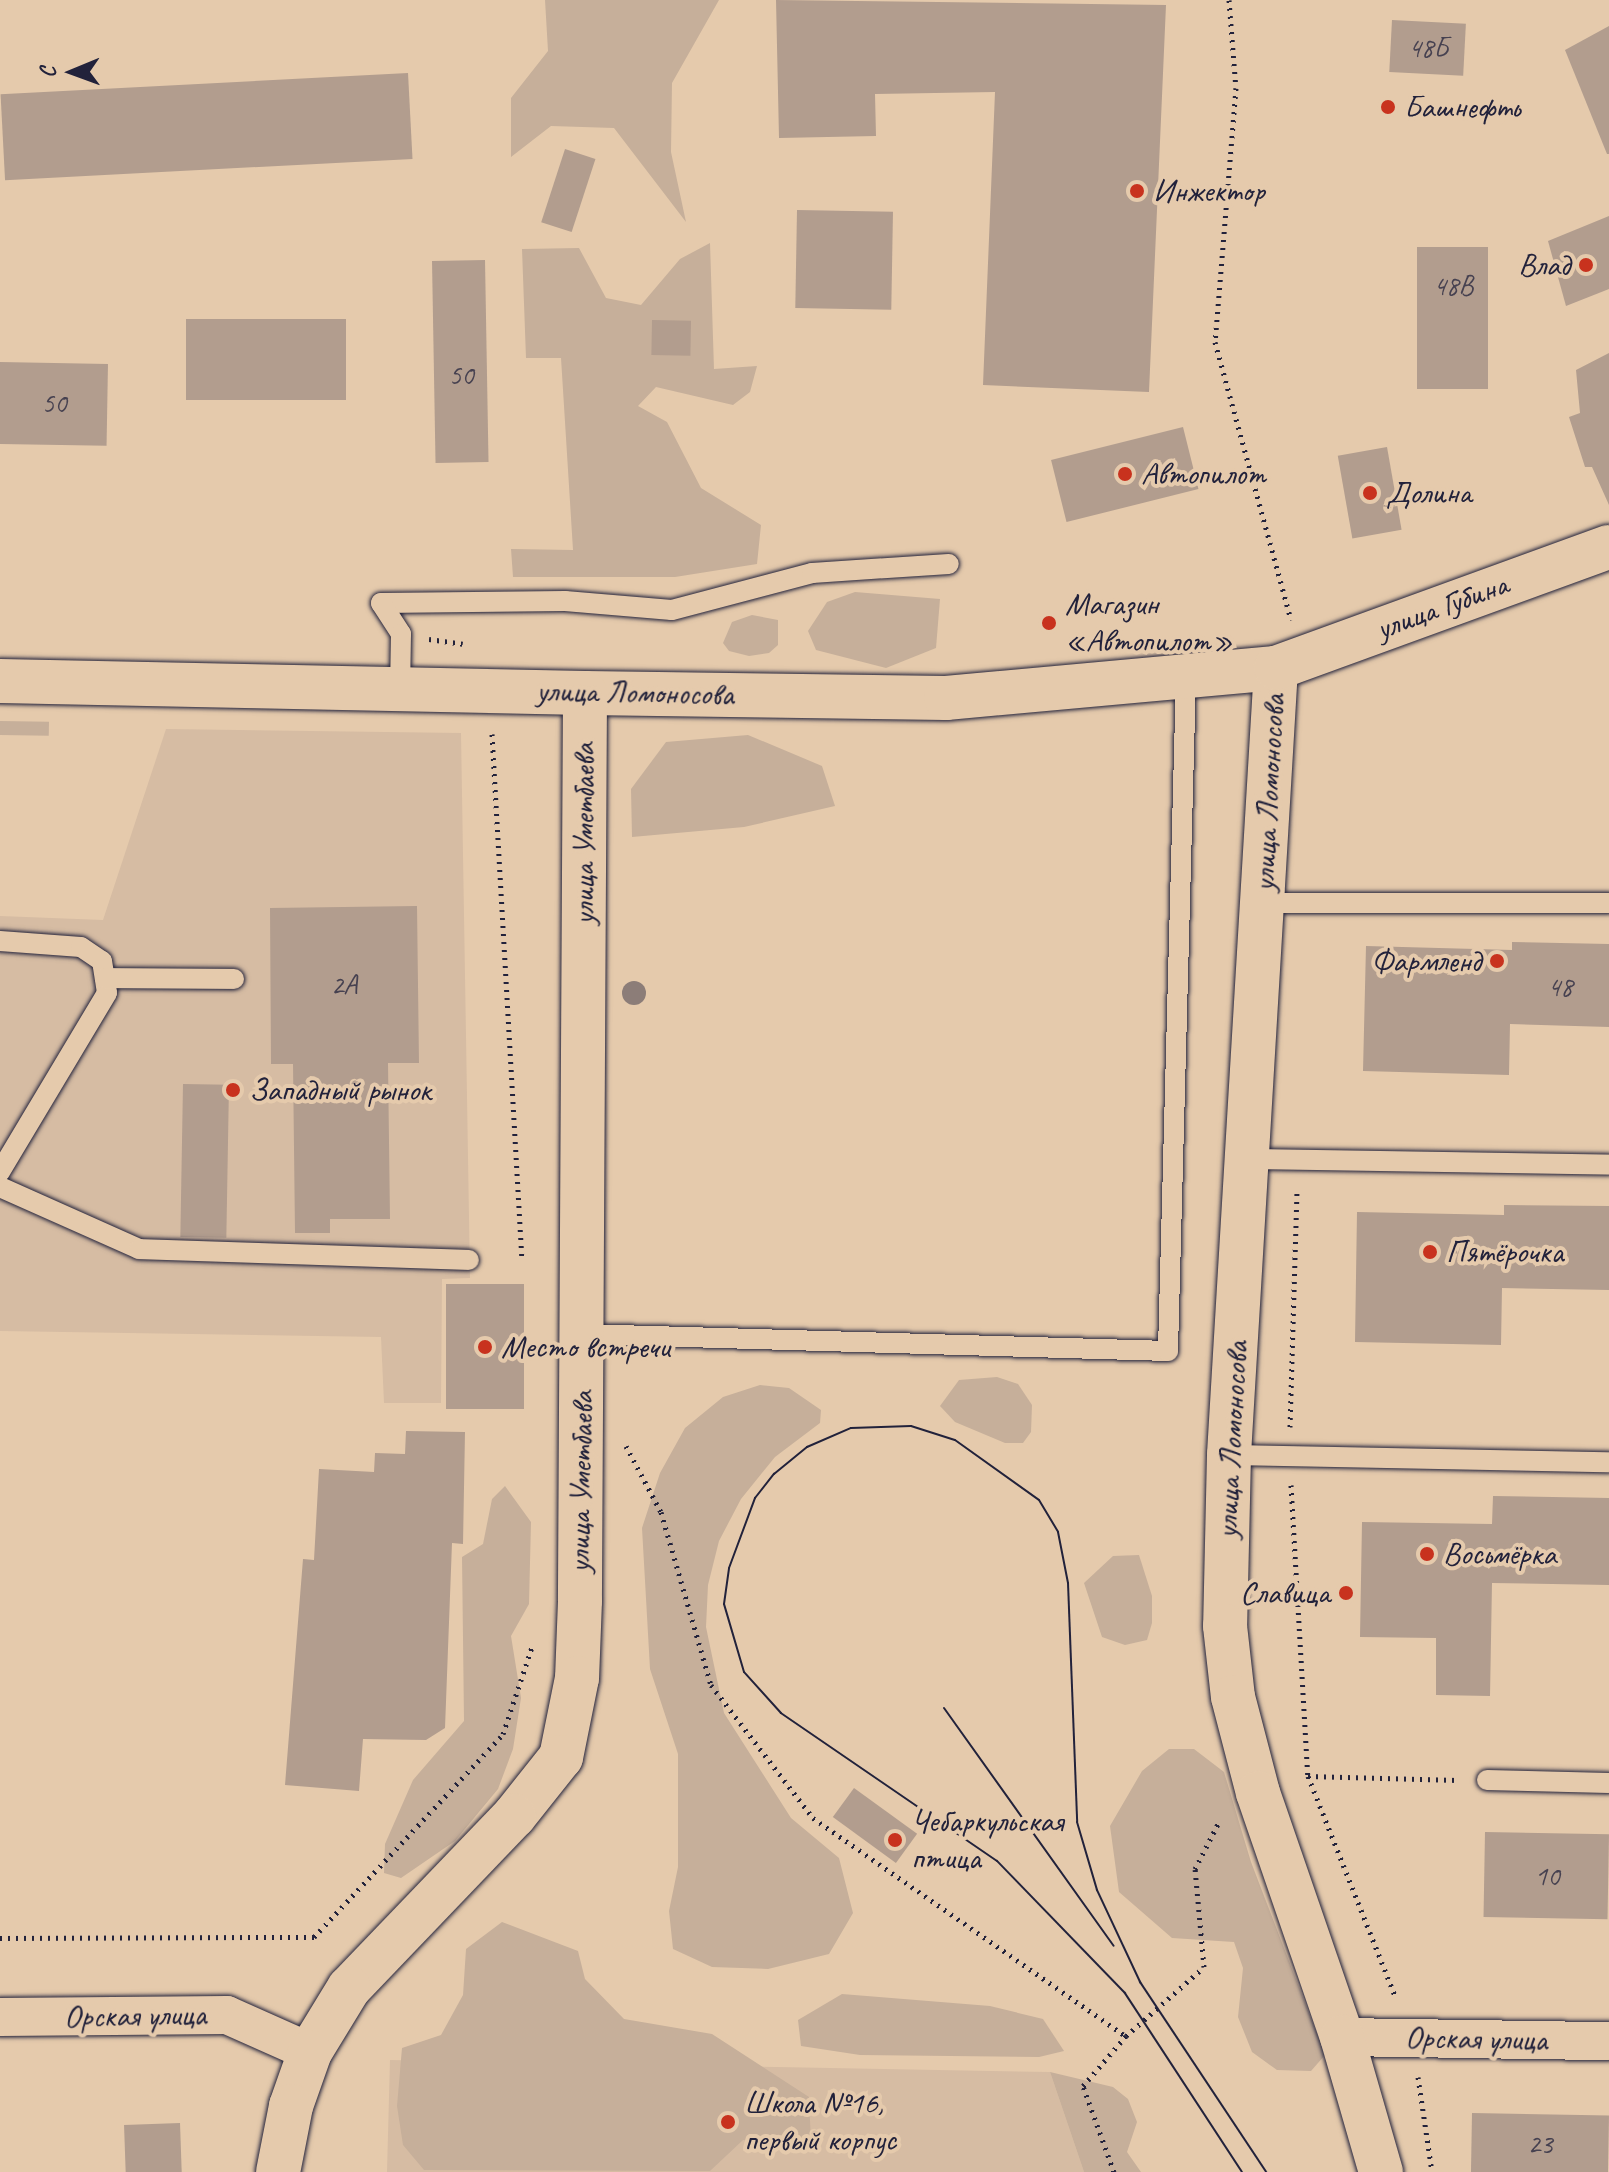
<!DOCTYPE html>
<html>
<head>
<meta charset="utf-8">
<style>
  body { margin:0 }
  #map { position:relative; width:1609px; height:2172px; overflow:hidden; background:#e5caac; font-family:Caveat,sans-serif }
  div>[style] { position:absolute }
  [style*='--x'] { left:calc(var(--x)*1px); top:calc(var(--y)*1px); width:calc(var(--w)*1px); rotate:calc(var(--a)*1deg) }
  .built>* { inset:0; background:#d6bca3 }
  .green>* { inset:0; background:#c6af9a; transform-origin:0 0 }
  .building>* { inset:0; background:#b29d8e; transform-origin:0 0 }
  .path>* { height:5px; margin-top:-2.5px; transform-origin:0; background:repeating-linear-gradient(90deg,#22223b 0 2px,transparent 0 8px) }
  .roads { filter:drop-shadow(0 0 2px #22223b) drop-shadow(0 0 2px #22223b) }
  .lane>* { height:20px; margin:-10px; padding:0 10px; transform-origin:10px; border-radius:10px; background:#e5caac }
  .street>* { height:38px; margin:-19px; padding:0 19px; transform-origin:19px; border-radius:19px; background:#e5caac }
  .secondary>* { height:44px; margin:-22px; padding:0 22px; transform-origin:22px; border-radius:22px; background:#e5caac }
  .primary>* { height:44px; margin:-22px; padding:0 22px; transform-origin:22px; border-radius:22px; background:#e5caac }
  .tram>* { height:2px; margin:-1px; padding:0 1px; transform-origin:1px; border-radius:1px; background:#22223b }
  .trees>* { width:24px; height:24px; margin:-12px; border-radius:50%; background:#8c7d78 }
  .dots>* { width:22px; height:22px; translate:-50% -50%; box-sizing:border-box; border:4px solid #e5caac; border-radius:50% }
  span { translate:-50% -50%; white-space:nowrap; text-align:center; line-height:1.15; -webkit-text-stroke:8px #e5caac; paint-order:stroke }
  .number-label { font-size:28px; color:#464150 }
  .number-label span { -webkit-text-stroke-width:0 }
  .poi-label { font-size:32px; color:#22223b }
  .left { translate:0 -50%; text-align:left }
  .right { translate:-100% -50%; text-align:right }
  .street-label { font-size:32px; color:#22223b }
  .north { position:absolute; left:32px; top:32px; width:80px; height:80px; -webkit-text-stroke:6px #e5caac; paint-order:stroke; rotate:269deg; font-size:22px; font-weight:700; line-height:32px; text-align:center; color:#22223b }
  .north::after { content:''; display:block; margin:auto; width:28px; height:36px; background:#22223b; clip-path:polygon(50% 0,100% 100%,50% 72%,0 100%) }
</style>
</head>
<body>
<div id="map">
  <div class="built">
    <div style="clip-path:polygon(166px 729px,461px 733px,470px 1278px,442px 1279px,441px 1403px,384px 1403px,381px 1337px,0 1331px,0 916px,103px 920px)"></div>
    <div style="clip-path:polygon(390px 2060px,1050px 2072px,1084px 2172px,387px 2172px)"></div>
  </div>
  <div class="green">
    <div style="clip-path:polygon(545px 0,719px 0,672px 83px,671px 152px,686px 222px,614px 128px,551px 126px,511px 157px,511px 98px,548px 51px)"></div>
    <div style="clip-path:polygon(710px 243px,714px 369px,757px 366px,750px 392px,733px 405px,656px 387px,638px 406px,667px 422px,701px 488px,761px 525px,757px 564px,675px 577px,513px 577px,511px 549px,573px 550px,561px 358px,526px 358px,522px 249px,579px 248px,606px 298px,641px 305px,680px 259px)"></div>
    <div style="clip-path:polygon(855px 592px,940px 599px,936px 648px,886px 668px,816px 650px,808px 631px,827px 602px)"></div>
    <div style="clip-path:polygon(752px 615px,778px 620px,778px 645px,769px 653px,749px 656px,729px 651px,723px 643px,732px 622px)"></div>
    <div style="left:0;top:721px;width:49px;height:14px;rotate:1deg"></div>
    <div style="clip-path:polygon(748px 735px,822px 766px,835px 806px,744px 827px,632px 837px,631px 789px,666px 742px)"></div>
    <div style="clip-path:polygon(997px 1377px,1018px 1384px,1032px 1405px,1031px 1432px,1023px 1443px,1005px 1443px,955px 1422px,940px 1406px,959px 1380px)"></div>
    <div style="clip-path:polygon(760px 1385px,789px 1388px,821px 1410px,820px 1423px,775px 1457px,741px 1499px,719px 1541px,708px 1585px,706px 1627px,724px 1713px,791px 1818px,839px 1858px,853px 1913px,829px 1954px,768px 1969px,712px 1967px,673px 1949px,669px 1911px,678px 1867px,678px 1754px,650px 1669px,642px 1528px,660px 1473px,685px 1428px,723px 1397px)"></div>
    <div style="clip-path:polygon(505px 1486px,531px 1522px,529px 1604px,511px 1636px,521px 1698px,513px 1749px,498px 1789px,455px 1841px,401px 1878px,384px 1873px,385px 1844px,413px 1780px,464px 1721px,462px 1557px,483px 1544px,492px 1499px)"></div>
    <div style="clip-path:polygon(1139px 1555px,1152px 1596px,1152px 1623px,1147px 1640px,1125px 1645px,1102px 1637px,1084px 1583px,1113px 1556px)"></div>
    <div style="clip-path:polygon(1169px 1749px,1194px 1749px,1224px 1772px,1251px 1862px,1325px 2055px,1311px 2071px,1277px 2070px,1252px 2052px,1238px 2017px,1243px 1968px,1234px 1942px,1172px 1938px,1119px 1892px,1110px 1826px,1142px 1771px)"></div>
    <div style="clip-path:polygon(502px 1922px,578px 1951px,585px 1979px,624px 2019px,712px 2034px,809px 2097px,811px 2143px,743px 2140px,710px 2171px,424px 2170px,403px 2145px,397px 2106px,402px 2048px,441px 2035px,463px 1995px,466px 1949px)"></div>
    <div style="clip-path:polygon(842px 1994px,990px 2006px,1043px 2019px,1064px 2051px,1039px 2057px,860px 2055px,801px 2046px,798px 2020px)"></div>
    <div style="clip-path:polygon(1050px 2072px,1113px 2087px,1128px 2099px,1137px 2122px,1127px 2152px,1141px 2172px,1084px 2172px)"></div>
  </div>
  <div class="building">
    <div style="clip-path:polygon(776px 0,1166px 5px,1149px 392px,983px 385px,995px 92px,875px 94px,876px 136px,779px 138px)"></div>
    <div style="left:1392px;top:20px;width:74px;height:52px;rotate:3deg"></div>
    <div style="clip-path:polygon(1609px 26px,1609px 154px,1607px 154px,1565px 50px)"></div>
    <div style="left:408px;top:73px;width:86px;height:408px;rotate:87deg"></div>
    <div style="left:565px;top:149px;width:32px;height:77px;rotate:18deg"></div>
    <div style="left:797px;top:210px;width:96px;height:98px;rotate:1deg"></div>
    <div style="clip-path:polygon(1609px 216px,1609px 289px,1566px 306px,1548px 241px)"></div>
    <div style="left:1488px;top:247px;width:142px;height:71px;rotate:90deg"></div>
    <div style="left:485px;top:260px;width:202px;height:53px;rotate:89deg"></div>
    <div style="left:186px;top:319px;width:160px;height:81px"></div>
    <div style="left:652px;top:320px;width:39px;height:35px;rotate:1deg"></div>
    <div style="clip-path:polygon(1609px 353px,1609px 505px,1592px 467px,1585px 467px,1569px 417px,1580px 413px,1576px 370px)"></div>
    <div style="left:0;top:362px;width:108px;height:82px;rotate:1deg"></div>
    <div style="left:1183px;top:427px;width:64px;height:136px;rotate:76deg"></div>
    <div style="left:1387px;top:447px;width:84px;height:50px;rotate:80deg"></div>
    <div style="clip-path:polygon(417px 906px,419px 1063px,388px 1063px,390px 1219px,330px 1219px,330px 1233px,295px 1233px,293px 1064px,271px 1064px,270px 908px)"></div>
    <div style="clip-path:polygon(1512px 942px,1609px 944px,1609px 1027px,1510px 1024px,1509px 1075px,1363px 1071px,1366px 946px,1512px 950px)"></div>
    <div style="left:183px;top:1084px;width:46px;height:153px;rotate:1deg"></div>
    <div style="clip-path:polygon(1504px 1205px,1609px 1206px,1609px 1290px,1502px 1288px,1501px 1345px,1355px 1342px,1357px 1212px,1504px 1215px)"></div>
    <div style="left:446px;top:1284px;width:78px;height:125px"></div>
    <div style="clip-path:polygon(406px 1431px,465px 1432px,463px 1544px,452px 1543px,445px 1728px,426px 1740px,363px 1739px,359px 1791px,285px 1785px,303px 1559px,314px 1560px,319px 1469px,374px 1472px,375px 1453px,405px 1454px)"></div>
    <div style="clip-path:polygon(1493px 1496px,1609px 1498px,1609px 1585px,1492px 1583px,1490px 1696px,1436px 1695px,1436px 1638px,1360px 1637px,1362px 1522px,1492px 1524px)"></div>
    <div style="left:854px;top:1788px;width:78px;height:36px;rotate:36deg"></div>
    <div style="left:1485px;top:1832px;width:124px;height:85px;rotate:1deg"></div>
    <div style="left:1472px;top:2113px;width:137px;height:59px;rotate:1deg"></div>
    <div style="left:180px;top:2123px;width:49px;height:56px;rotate:88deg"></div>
  </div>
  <div class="path">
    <div style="--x:1229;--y:0;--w:88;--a:85.5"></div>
    <div style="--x:1236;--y:88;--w:255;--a:94.7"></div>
    <div style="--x:1215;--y:342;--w:288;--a:74.7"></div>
    <div style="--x:429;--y:639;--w:34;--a:8"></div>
    <div style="--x:492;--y:734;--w:527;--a:86.74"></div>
    <div style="--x:1290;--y:1427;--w:238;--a:-88.3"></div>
    <div style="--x:626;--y:1446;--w:75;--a:62.1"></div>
    <div style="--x:661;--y:1512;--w:180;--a:73.9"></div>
    <div style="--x:711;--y:1685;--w:168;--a:52.5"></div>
    <div style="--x:813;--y:1818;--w:381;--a:34.9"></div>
    <div style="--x:1126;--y:2036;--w:104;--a:-41.5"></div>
    <div style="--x:1204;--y:1967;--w:98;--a:-95.2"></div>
    <div style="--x:1195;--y:1869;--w:55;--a:-63"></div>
    <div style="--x:1291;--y:1485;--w:291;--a:86.7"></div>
    <div style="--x:1308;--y:1776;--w:239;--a:68.4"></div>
    <div style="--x:1308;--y:1776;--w:150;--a:1.5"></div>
    <div style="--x:0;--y:1938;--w:314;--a:-0.2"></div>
    <div style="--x:314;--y:1937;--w:277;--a:-47"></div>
    <div style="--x:503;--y:1734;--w:92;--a:-71.6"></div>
    <div style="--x:1418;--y:2077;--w:96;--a:81.6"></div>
    <div style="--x:1114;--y:2172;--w:91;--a:-109.8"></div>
    <div style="--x:1083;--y:2086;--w:66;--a:-49.3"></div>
  </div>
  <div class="roads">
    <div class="lane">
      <div style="--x:381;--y:603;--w:184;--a:-0.6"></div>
      <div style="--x:565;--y:601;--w:107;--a:4.8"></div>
      <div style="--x:672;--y:610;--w:145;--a:-14.8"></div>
      <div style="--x:812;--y:573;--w:137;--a:-3.8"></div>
      <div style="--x:381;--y:603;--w:37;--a:57"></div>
      <div style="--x:401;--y:634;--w:55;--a:91"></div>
      <div style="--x:1263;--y:903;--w:346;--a:0"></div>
      <div style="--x:0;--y:941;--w:81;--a:4.2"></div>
      <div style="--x:81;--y:947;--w:25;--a:34"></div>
      <div style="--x:102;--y:961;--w:32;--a:81"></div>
      <div style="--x:107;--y:993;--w:209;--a:120.9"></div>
      <div style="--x:105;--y:978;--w:129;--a:0.4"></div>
      <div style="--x:1247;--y:1159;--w:362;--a:0.9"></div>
      <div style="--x:0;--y:1187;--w:152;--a:24"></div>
      <div style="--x:139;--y:1249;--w:330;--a:1.9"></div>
      <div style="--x:582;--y:1334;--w:586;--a:1.66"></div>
      <div style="--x:1168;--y:1351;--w:674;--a:-88.47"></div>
      <div style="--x:1229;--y:1455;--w:380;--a:1.1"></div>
      <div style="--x:1487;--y:1780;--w:122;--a:1.4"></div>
    </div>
    <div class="street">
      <div style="--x:0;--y:2017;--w:227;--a:-0.5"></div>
      <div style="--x:227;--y:2015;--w:91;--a:24"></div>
      <div style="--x:1342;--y:2037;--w:267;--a:0.9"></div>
    </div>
    <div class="secondary">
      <div style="--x:1276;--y:668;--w:788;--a:93.42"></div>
      <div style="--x:1229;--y:1455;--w:171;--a:91.3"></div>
      <div style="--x:1225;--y:1626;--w:71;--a:83.6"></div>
      <div style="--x:1233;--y:1697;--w:99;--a:75.4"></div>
      <div style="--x:1258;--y:1793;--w:258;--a:71"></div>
      <div style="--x:1342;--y:2037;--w:141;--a:73.9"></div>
      <div style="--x:585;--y:693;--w:361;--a:0.8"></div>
      <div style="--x:946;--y:698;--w:331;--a:-5.2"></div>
      <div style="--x:1276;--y:668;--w:354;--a:-20"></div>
    </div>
    <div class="primary">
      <div style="--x:0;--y:681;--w:585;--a:1.18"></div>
      <div style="--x:585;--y:693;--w:908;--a:90.32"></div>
      <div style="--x:580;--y:1601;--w:77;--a:92.2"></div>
      <div style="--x:577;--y:1678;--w:81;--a:101.4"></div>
      <div style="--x:561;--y:1757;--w:75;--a:128.5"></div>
      <div style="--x:514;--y:1816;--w:238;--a:133.8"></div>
      <div style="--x:349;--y:1988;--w:75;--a:121.4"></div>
      <div style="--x:310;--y:2052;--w:57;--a:109.4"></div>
      <div style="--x:291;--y:2106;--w:67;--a:101.1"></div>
    </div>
  </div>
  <div class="tram">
    <div style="--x:944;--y:1708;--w:292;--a:54.5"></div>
    <div style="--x:1242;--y:2172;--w:214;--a:-123.2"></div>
    <div style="--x:1125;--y:1993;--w:184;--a:-134.1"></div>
    <div style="--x:997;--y:1861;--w:262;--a:-145.6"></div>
    <div style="--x:781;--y:1713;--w:55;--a:-132.1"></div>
    <div style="--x:744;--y:1672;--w:71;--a:-106.4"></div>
    <div style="--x:724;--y:1604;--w:36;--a:-82"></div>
    <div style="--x:729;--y:1568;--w:75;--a:-69.6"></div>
    <div style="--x:755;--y:1498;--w:31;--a:-52"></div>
    <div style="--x:774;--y:1474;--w:43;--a:-39.3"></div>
    <div style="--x:807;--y:1447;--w:48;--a:-23.4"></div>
    <div style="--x:851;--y:1428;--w:60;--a:-1.9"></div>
    <div style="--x:911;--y:1426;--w:46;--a:17.7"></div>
    <div style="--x:955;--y:1440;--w:103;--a:35.5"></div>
    <div style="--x:1039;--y:1500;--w:37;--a:59"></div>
    <div style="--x:1058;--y:1532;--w:52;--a:78.9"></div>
    <div style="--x:1068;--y:1583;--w:239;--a:87.8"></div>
    <div style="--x:1077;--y:1822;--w:71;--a:73.6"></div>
    <div style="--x:1097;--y:1890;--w:102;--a:64.9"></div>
    <div style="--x:1140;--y:1982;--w:228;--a:56.4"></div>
  </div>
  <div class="trees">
    <div style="left:634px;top:993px"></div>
  </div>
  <div class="dots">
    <div style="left:1388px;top:107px;background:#c8321e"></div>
    <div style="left:1137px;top:191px;background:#c8321e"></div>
    <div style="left:1586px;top:265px;background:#c8321e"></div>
    <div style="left:1125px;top:474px;background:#c8321e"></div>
    <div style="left:1370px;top:493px;background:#c8321e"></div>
    <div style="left:1049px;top:623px;background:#c8321e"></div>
    <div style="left:1497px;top:961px;background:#c8321e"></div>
    <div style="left:233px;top:1090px;background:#c8321e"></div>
    <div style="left:1430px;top:1252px;background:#c8321e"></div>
    <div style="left:485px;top:1347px;background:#c8321e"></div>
    <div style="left:1427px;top:1554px;background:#c8321e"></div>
    <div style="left:1346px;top:1593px;background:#c8321e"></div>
    <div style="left:895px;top:1840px;background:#c8321e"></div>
    <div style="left:728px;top:2122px;background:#c8321e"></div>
  </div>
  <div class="number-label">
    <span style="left:1428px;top:48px">48Б</span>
    <span style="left:1453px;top:286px">48В</span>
    <span style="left:461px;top:375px">50</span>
    <span style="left:54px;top:403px">50</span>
    <span style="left:344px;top:985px">2А</span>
    <span style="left:1560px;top:987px">48</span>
    <span style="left:1547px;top:1876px">10</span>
    <span style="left:1540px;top:2144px">23</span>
  </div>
  <div class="poi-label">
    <span class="left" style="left:1404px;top:107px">Башнефть</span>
    <span class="left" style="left:1153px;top:191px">Инжектор</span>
    <span class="right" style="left:1570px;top:265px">Влад</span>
    <span class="left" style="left:1141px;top:474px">Автопилот</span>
    <span class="left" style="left:1386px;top:493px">Долина</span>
    <span class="left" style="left:1065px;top:623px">Магазин<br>«Автопилот»</span>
    <span class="right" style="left:1481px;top:961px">Фармленд</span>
    <span class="left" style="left:249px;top:1090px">Западный рынок</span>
    <span class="left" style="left:1446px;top:1252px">Пятёрочка</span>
    <span class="left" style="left:501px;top:1347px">Место встречи</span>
    <span class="left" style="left:1443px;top:1554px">Восьмёрка</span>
    <span class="right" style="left:1330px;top:1593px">Славица</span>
    <span class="left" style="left:911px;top:1840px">Чебаркульская<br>птица</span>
    <span class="left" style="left:744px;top:2122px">Школа №16,<br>первый корпус</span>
  </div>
  <div class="street-label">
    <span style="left:1442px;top:607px;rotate:-20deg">улица Губина</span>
    <span style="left:635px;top:693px;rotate:1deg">улица Ломоносова</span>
    <span style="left:1269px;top:793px;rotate:-87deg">улица Ломоносова</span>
    <span style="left:584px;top:834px;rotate:-90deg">улица Уметбаева</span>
    <span style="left:1232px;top:1440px;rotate:-87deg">улица Ломоносова</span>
    <span style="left:581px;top:1482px;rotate:-89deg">улица Уметбаева</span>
    <span style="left:135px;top:2016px;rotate:-1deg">Орская улица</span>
    <span style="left:1476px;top:2039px;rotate:1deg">Орская улица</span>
  </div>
  <div class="north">С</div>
</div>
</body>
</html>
